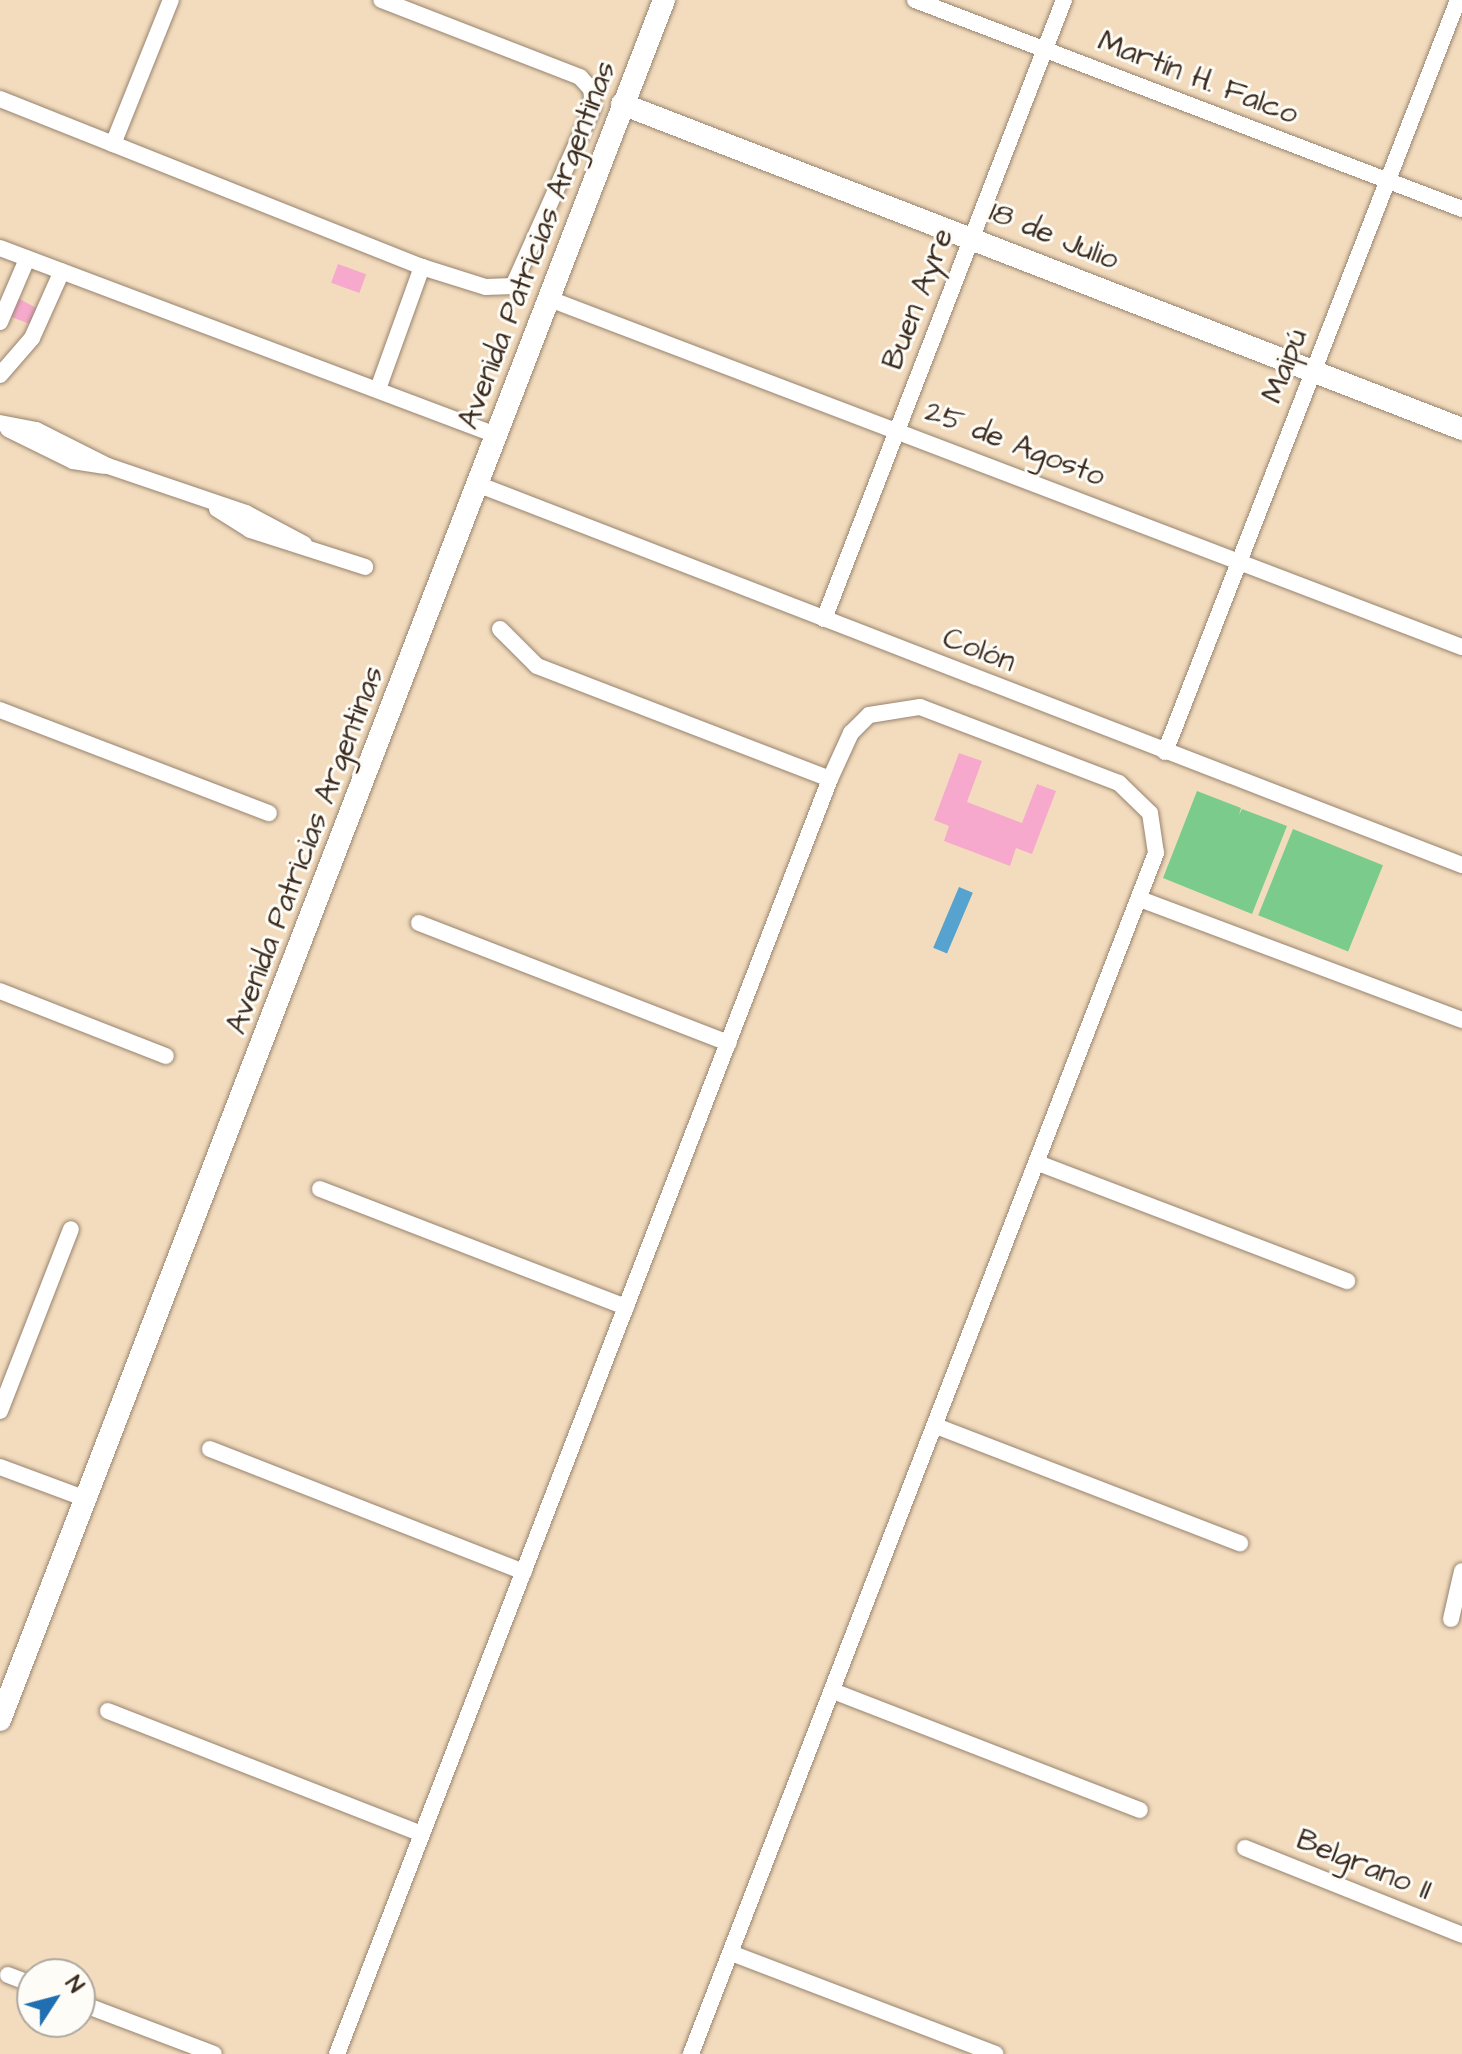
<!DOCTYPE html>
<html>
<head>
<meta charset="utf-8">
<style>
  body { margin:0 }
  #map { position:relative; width:1462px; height:2054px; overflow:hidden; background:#f3dcbe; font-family:"Architects Daughter",sans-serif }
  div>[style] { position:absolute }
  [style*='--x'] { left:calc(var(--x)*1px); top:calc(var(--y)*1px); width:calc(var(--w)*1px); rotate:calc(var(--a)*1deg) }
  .green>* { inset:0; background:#7bcb8c; transform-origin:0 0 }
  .water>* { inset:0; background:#56a3cf; transform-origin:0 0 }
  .building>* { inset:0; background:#f6a9cc; transform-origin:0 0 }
  .roads { filter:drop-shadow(0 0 2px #97836e) drop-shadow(0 0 2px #97836e) }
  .street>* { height:16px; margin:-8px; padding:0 8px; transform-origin:8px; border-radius:8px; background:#fff }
  .secondary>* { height:22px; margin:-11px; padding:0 11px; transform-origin:11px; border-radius:11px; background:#fff }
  span { translate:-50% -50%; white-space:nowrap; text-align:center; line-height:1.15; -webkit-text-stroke:6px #fdfcf7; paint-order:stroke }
  .street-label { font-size:30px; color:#3b2a1e }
  .north { position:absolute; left:16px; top:1958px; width:80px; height:80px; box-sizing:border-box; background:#fdfcf7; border:2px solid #afa8a0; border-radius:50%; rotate:54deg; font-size:22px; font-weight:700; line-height:32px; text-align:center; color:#3b2a1e }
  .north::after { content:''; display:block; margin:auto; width:28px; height:36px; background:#1f6fb2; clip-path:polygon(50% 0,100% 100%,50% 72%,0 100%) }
</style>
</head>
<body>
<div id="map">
  <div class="green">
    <div style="clip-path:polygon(1197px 791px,1241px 808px,1239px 815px,1242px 809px,1287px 826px,1252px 914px,1163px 878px)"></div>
    <div style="left:1293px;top:829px;width:97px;height:93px;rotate:22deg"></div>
  </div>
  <div class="water">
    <div style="left:959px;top:887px;width:15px;height:66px;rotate:23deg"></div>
  </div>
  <div class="building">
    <div style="left:338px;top:264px;width:30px;height:20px;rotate:20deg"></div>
    <div style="clip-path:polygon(16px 297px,49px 315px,43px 329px,9px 316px)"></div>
    <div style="clip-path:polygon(959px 753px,982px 761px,967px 802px,1022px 823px,1037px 784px,1056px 791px,1032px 854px,1016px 848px,1010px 866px,944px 841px,949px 826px,934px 820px)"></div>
  </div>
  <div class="roads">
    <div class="street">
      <div style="--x:915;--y:0;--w:586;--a:20.91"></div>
      <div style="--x:0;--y:99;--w:454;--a:21.7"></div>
      <div style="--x:422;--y:267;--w:67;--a:17.4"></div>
      <div style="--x:486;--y:287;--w:27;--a:-2"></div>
      <div style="--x:513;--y:286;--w:196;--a:-65.9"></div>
      <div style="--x:593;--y:107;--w:18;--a:-96"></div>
      <div style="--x:591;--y:89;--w:16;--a:-133"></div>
      <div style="--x:580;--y:77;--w:213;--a:-158.8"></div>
      <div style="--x:113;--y:144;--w:155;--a:-68.1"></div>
      <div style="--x:0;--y:248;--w:530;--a:20.66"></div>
      <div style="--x:547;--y:298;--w:979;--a:20.88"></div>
      <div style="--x:0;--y:322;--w:69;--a:-66.8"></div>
      <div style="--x:0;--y:375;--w:49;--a:-49.1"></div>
      <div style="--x:32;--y:338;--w:73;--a:-65.9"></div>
      <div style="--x:378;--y:389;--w:130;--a:-70.2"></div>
      <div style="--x:0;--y:423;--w:37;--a:11"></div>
      <div style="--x:36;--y:430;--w:80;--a:26.6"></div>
      <div style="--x:108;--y:466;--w:146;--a:18.8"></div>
      <div style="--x:246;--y:513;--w:66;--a:28.1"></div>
      <div style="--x:8;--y:429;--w:72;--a:26.2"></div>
      <div style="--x:73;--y:461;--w:31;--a:9"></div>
      <div style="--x:477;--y:484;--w:1056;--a:21.15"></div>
      <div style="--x:217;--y:509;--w:39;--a:32"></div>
      <div style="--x:250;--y:530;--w:121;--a:17.8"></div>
      <div style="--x:824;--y:619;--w:664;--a:-68.81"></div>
      <div style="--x:500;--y:629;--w:52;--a:45"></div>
      <div style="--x:537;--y:666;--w:314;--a:21.1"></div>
      <div style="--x:0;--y:710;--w:288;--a:21"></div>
      <div style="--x:1165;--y:752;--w:807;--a:-68.71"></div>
      <div style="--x:1140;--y:899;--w:344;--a:20.6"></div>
      <div style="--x:419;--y:923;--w:332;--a:21.2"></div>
      <div style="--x:0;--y:991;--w:178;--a:21.4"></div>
      <div style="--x:1038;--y:1163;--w:331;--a:20.9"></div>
      <div style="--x:320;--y:1189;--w:328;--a:21.1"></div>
      <div style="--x:0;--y:1411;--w:195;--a:-68.7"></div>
      <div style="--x:936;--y:1426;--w:326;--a:21.1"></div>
      <div style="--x:210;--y:1449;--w:337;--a:21.4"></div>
      <div style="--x:0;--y:1467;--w:92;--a:20.4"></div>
      <div style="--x:1451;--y:1619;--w:49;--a:-77.1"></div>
      <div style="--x:833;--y:1691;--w:329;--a:21.2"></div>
      <div style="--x:108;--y:1711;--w:337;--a:21.4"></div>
      <div style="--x:1245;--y:1848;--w:234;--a:21.8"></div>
      <div style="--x:731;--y:1953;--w:283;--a:20.9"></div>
      <div style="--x:8;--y:1975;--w:26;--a:21"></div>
      <div style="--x:80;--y:2003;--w:143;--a:20.8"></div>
      <div style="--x:337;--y:2054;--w:1367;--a:-68.86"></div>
      <div style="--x:830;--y:779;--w:51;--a:-65.5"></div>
      <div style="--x:851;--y:733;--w:25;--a:-45"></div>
      <div style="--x:869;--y:715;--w:52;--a:-8.9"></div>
      <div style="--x:920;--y:707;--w:213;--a:20.9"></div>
      <div style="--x:1119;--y:783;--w:43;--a:44.1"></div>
      <div style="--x:1150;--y:813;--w:40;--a:81.5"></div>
      <div style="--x:1156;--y:853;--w:1288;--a:111.17"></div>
    </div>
    <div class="secondary">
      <div style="--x:622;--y:104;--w:901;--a:21.15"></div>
      <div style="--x:0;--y:1720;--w:1844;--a:-68.89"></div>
    </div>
  </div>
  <div class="street-label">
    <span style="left:1198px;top:78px;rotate:21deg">Martín H. Falco</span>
    <span style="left:1054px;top:236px;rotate:22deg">18 de Julio</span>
    <span style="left:537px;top:245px;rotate:-69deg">Avenida Patricias Argentinas</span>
    <span style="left:918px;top:299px;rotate:-69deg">Buen Ayre</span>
    <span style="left:1285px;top:366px;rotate:-69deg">Maipú</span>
    <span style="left:1015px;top:444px;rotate:21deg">25 de Agosto</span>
    <span style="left:979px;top:650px;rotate:21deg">Colón</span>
    <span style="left:305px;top:850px;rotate:-69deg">Avenida Patricias Argentinas</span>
    <span style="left:1364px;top:1865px;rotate:22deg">Belgrano II</span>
  </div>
  <div class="north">N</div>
</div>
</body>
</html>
